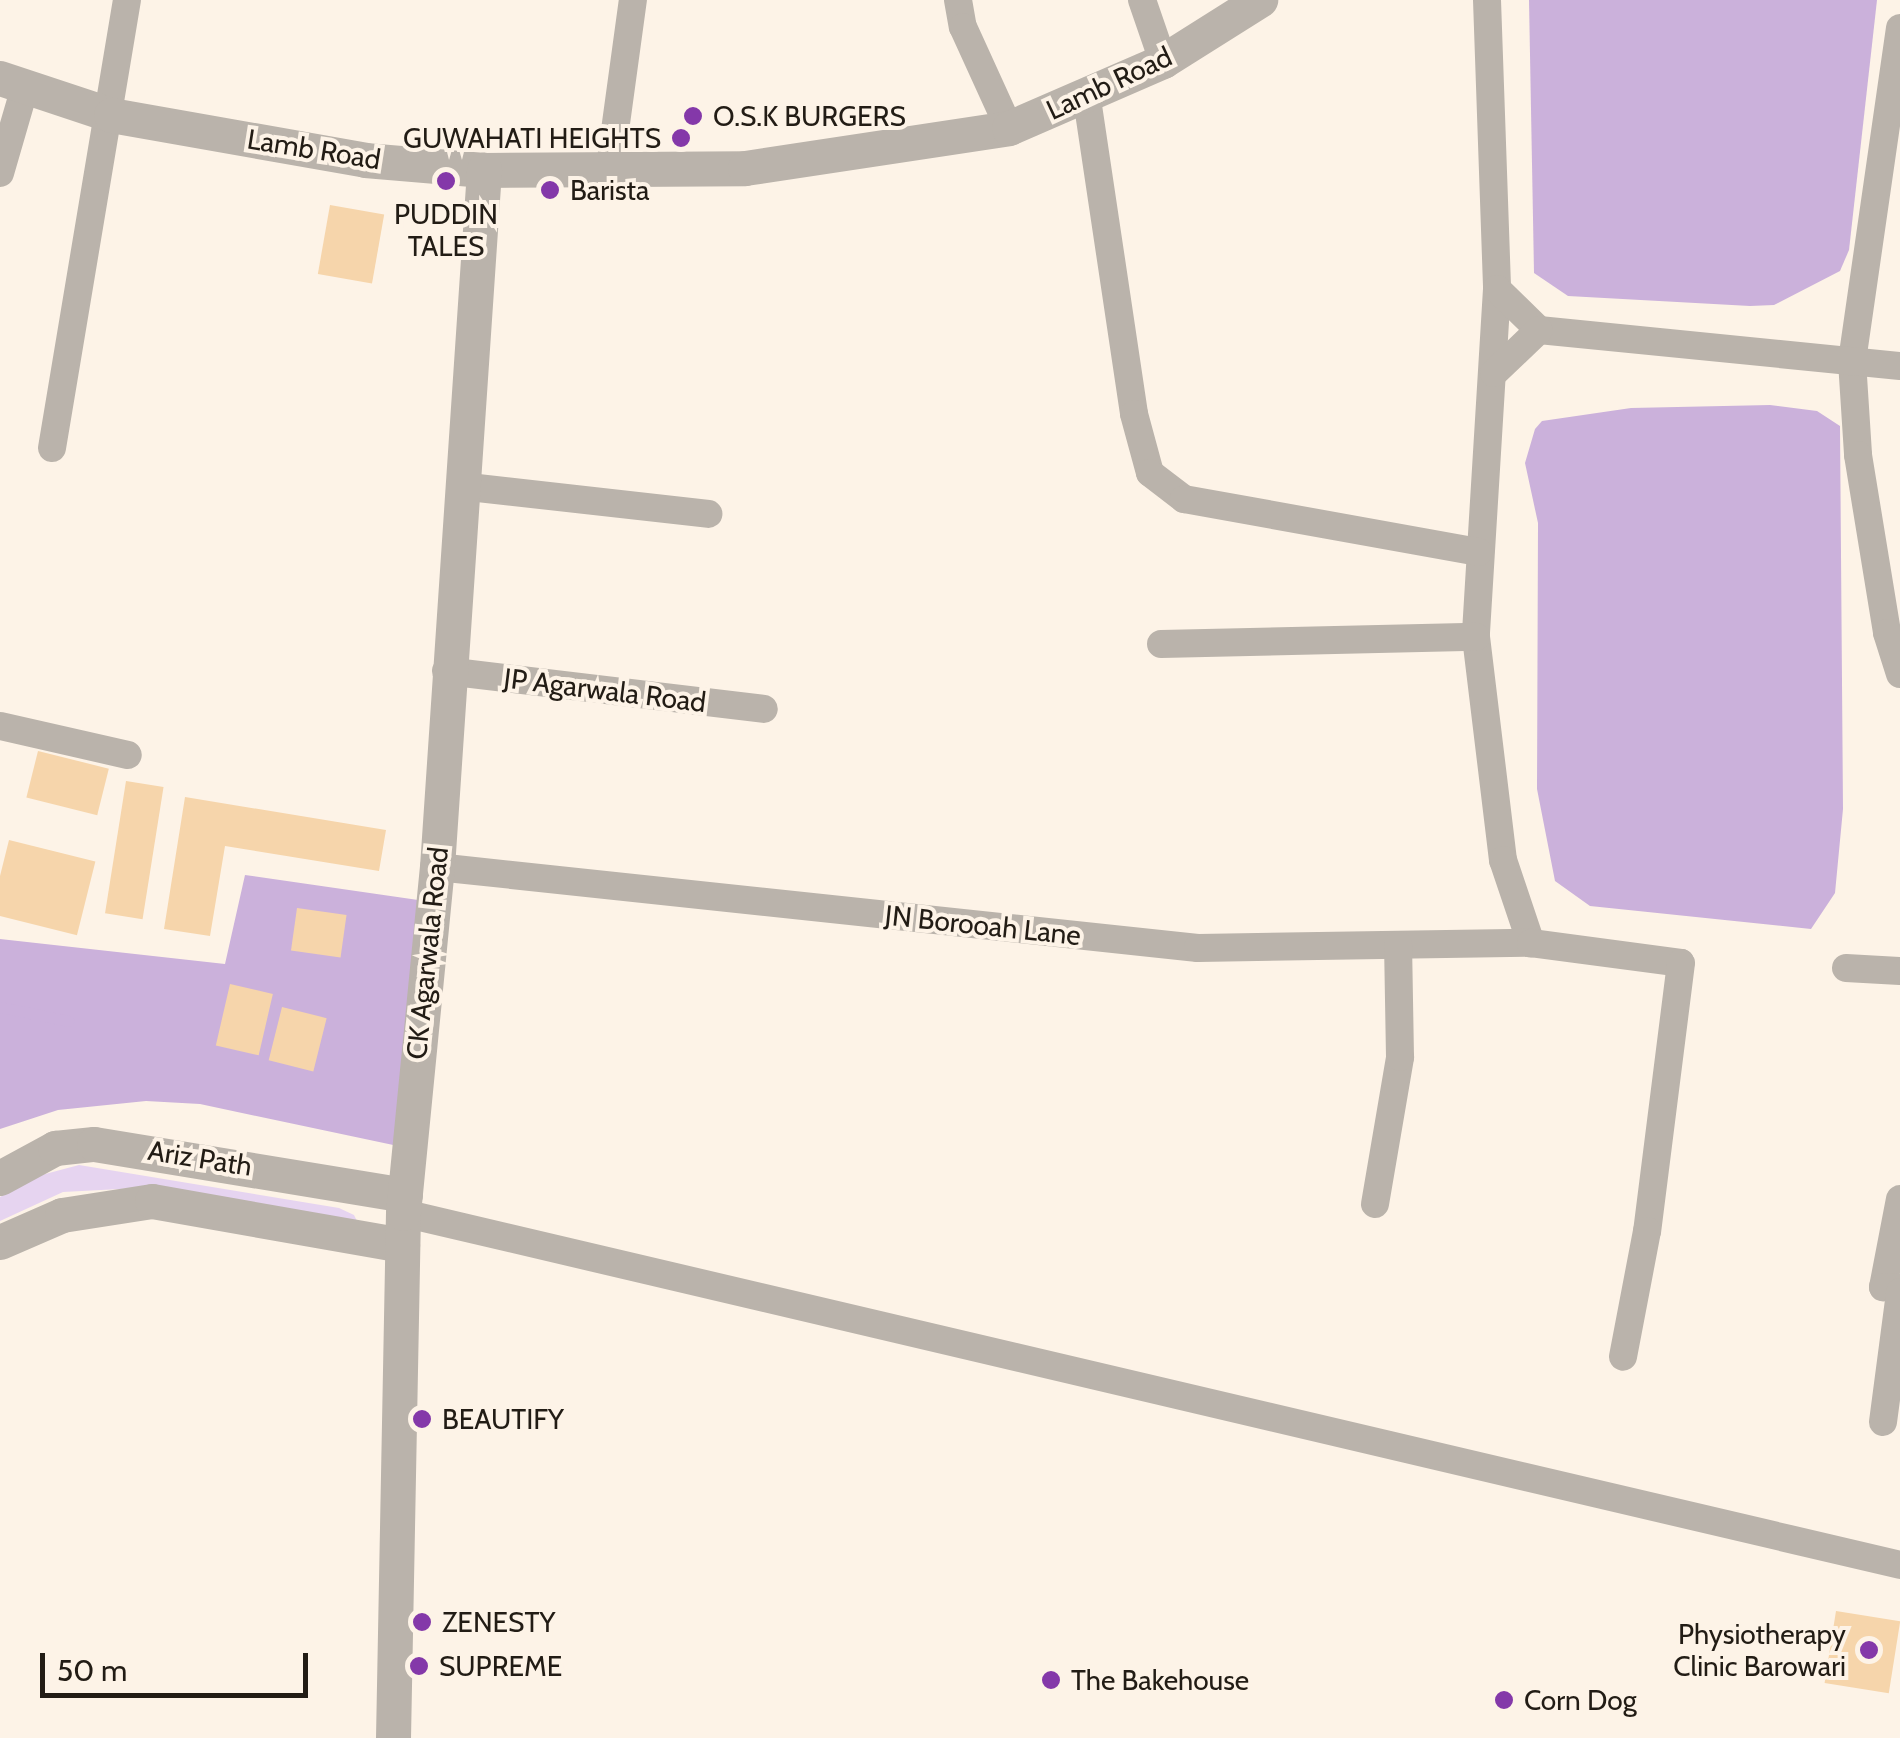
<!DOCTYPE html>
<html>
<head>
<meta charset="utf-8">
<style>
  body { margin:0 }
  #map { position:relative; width:1900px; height:1738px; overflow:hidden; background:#fdf3e7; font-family:Cabin,sans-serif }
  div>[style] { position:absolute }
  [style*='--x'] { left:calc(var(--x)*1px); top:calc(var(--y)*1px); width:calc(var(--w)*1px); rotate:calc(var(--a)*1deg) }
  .green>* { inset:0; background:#e6d4f0 }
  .forest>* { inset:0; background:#cbb1db }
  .stream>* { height:11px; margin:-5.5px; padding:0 5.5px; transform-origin:5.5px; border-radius:5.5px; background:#cbb1db }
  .building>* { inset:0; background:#f6d5ab; transform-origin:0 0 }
  .minor>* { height:28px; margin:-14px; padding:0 14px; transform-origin:14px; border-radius:14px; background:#bab3ab }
  .tertiary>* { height:35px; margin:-17.5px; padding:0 17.5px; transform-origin:17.5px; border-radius:17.5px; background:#bab3ab }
  .dots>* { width:28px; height:28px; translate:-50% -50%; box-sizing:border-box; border:5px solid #fdf3e7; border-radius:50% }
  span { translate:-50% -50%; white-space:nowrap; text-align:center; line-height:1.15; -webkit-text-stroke:8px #fdf3e7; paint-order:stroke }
  .street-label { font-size:28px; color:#221c15 }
  .poi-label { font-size:28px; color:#221c15 }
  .left { translate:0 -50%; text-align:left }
  .right { translate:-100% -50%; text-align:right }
  .scale { position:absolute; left:40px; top:1653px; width:268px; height:45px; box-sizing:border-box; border:5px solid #221c15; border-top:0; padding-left:12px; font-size:30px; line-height:35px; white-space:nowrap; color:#221c15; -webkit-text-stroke:8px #fdf3e7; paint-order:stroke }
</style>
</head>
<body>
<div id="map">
  <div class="green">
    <div style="clip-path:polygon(79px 1165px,339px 1208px,354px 1215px,360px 1227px,139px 1188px,63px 1192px,0 1221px,0 1197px,34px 1177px)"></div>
  </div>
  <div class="forest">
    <div style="clip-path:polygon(1529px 0,1877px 0,1849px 250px,1840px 271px,1774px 305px,1750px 306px,1568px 296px,1534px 273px)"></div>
    <div style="clip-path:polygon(1770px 405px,1817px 411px,1840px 426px,1843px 809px,1835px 893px,1811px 929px,1590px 906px,1555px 881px,1537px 789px,1538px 523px,1525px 463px,1535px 429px,1542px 421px,1631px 408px)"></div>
    <div style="clip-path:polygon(245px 875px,425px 901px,398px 1146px,200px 1104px,146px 1101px,58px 1110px,0 1129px,0 939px,225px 964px)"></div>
  </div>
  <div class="stream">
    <div style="--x:0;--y:1007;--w:70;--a:11.5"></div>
  </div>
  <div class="building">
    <div style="left:330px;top:205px;width:55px;height:70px;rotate:10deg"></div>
    <div style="left:38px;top:751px;width:73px;height:48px;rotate:14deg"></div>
    <div style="left:126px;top:781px;width:38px;height:134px;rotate:9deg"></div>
    <div style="clip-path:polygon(185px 797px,386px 830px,379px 871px,225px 846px,210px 936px,164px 929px)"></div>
    <div style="left:9px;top:840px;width:89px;height:76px;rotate:14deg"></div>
    <div style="left:297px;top:908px;width:50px;height:43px;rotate:8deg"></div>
    <div style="left:230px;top:984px;width:44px;height:63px;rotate:13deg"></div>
    <div style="left:282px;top:1007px;width:46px;height:55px;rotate:14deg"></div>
    <div style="left:1836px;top:1611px;width:65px;height:73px;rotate:9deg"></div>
  </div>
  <div class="minor">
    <div style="--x:958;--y:0;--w:27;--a:80"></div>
    <div style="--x:963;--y:27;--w:111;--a:65.5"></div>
    <div style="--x:1142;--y:0;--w:65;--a:71"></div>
    <div style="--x:1487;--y:0;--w:289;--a:88"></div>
    <div style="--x:1497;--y:289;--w:349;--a:93.5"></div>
    <div style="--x:1476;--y:637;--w:225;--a:83.1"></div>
    <div style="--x:1503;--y:860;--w:88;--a:71.4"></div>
    <div style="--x:1900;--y:28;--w:336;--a:98.2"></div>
    <div style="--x:1852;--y:361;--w:94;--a:86.3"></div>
    <div style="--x:1858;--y:455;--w:180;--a:80.7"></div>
    <div style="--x:1887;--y:633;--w:43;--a:72.4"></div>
    <div style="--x:1087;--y:99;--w:318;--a:81.5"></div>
    <div style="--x:1134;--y:414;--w:61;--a:74.8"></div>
    <div style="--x:1150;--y:473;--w:43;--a:37.4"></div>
    <div style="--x:1184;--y:499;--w:299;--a:10.2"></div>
    <div style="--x:610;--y:167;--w:169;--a:-82.2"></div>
    <div style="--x:0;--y:173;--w:90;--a:-73.8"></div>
    <div style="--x:1497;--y:289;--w:59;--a:44.3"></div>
    <div style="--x:1539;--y:330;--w:363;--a:5.7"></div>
    <div style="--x:1494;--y:373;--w:62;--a:-43.7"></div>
    <div style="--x:52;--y:448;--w:454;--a:-80.5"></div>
    <div style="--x:460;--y:486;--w:250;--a:6.4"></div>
    <div style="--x:1161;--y:644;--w:315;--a:-1.3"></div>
    <div style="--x:446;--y:671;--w:320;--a:6.8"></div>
    <div style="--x:0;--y:726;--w:131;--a:12.8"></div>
    <div style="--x:437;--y:867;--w:765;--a:6.08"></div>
    <div style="--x:1198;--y:948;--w:333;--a:-0.9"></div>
    <div style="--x:1531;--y:943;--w:151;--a:7.6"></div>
    <div style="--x:1681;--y:963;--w:270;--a:97.2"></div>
    <div style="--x:1647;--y:1231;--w:128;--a:100.8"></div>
    <div style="--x:1846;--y:968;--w:54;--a:3.2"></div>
    <div style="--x:1900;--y:1199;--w:90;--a:100.9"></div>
    <div style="--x:1883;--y:1287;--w:17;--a:3"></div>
    <div style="--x:1375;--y:1204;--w:149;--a:-80.3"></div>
    <div style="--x:1400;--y:1057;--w:112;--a:-91"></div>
    <div style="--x:403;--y:1213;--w:1538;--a:13.23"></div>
    <div style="--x:1883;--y:1422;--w:131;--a:-82.5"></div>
  </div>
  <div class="tertiary">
    <div style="--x:0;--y:78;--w:117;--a:18.4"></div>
    <div style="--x:111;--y:115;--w:258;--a:10"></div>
    <div style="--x:365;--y:160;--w:119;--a:4.8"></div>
    <div style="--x:484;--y:170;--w:261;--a:-0.4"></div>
    <div style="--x:745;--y:168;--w:267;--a:-8.6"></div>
    <div style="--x:1009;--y:128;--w:168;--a:-23.5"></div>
    <div style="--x:1163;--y:61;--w:115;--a:-32.2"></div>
    <div style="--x:0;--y:1178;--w:63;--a:-28.6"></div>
    <div style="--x:55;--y:1148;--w:39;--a:-6"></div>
    <div style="--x:94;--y:1144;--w:315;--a:9.3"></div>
    <div style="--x:0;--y:1242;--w:68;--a:-23.5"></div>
    <div style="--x:62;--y:1215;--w:91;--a:-8.8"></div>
    <div style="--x:152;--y:1201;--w:254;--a:10"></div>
    <div style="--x:393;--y:1738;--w:525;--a:-88.91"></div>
    <div style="--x:403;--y:1213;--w:348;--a:-84.4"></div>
    <div style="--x:437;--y:867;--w:699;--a:-86.14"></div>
  </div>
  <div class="dots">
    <div style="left:693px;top:116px;background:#8438a9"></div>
    <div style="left:681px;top:138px;background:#8438a9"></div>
    <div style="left:446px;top:181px;background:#8438a9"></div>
    <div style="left:550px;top:190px;background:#8438a9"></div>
    <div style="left:422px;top:1419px;background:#8438a9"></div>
    <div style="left:422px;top:1622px;background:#8438a9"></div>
    <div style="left:1869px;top:1650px;background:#8438a9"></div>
    <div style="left:419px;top:1666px;background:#8438a9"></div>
    <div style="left:1051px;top:1680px;background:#8438a9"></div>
    <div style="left:1504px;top:1700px;background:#8438a9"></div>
  </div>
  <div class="street-label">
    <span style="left:1109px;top:83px;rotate:-25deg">Lamb Road</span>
    <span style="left:314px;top:149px;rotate:9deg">Lamb Road</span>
    <span style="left:605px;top:690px;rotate:7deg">JP Agarwala Road</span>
    <span style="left:983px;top:925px;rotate:6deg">JN Borooah Lane</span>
    <span style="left:427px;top:953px;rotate:-84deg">CK Agarwala Road</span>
    <span style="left:200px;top:1158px;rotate:9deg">Ariz Path</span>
  </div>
  <div class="poi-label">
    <span class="left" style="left:713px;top:116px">O.S.K BURGERS</span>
    <span class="right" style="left:661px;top:138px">GUWAHATI HEIGHTS</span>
    <span class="left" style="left:570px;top:190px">Barista</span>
    <span style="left:446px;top:230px">PUDDIN<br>TALES</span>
    <span class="left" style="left:442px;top:1419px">BEAUTIFY</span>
    <span class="left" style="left:442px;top:1622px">ZENESTY</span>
    <span class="right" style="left:1846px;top:1650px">Physiotherapy<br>Clinic Barowari</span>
    <span class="left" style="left:439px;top:1666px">SUPREME</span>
    <span class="left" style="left:1071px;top:1680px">The Bakehouse</span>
    <span class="left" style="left:1524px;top:1700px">Corn Dog</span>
  </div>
  <div class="scale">50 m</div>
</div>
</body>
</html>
